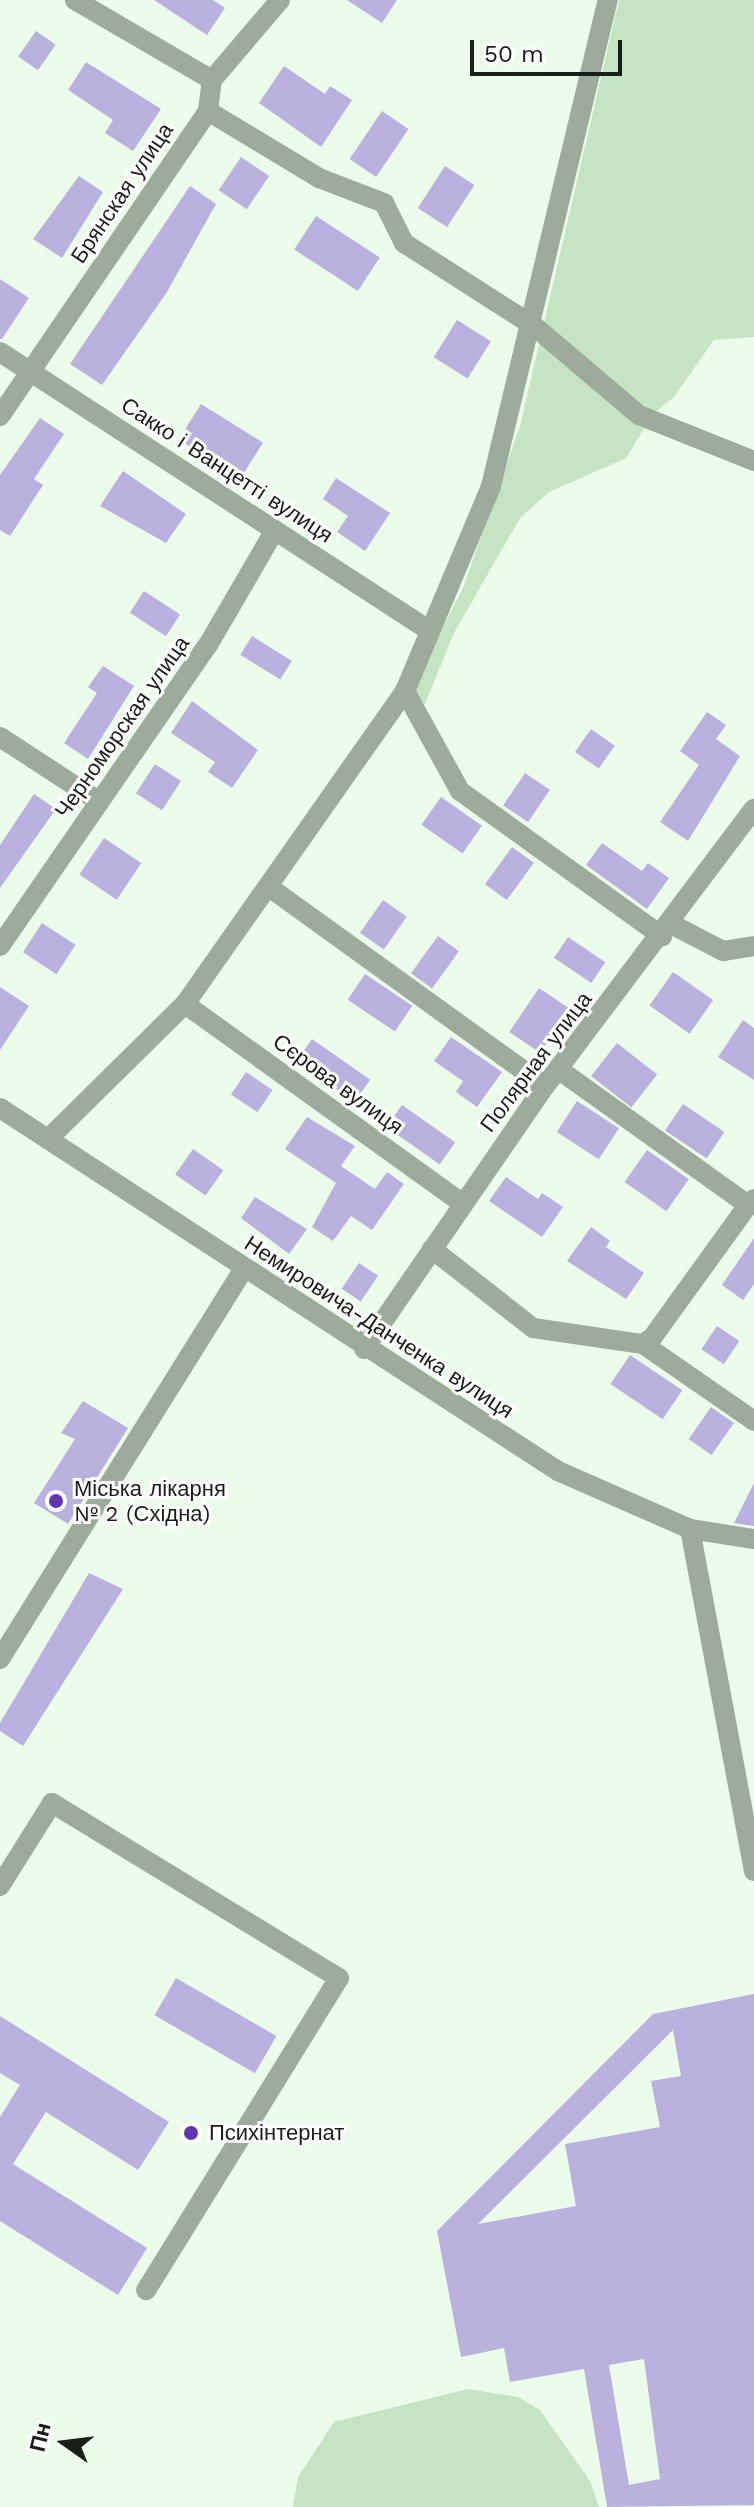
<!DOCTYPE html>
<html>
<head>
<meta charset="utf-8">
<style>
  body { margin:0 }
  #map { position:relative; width:754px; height:2507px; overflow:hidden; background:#ebfdea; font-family:"Work Sans",sans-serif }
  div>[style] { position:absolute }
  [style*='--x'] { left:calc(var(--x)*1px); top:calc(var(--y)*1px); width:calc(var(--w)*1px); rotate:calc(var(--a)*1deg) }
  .green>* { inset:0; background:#c5e4c4 }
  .building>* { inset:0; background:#bab1df; transform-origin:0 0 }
  .minor>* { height:20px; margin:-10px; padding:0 10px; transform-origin:10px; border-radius:10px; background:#9cab9b }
  .dots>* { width:22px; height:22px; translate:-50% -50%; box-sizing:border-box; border:4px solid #fff; border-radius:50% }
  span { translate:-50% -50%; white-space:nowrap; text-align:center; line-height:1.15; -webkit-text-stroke:6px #fff; paint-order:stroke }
  .street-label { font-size:22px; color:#191f18 }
  .poi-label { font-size:22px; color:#191f18 }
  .left { translate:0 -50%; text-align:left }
  .north { position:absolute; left:24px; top:2403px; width:80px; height:80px; -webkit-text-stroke:6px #fff; paint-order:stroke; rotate:284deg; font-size:22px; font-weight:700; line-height:32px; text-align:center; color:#191f18 }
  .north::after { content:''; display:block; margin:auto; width:28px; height:36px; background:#191f18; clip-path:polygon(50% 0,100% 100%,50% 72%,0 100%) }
  .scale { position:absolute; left:470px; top:40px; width:152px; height:36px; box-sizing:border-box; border:4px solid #191f18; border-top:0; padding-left:10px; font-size:24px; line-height:28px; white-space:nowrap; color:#191f18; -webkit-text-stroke:6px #fff; paint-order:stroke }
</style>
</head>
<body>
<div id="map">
  <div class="green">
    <div style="clip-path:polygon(619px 0,754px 0,754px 337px,714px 340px,674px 397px,654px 413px,626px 458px,549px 492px,520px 518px,454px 633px,425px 704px,413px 701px,422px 667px,463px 588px,520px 426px)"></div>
    <div style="clip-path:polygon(468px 2389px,518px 2397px,540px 2410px,590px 2481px,599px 2507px,293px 2507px,298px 2477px,334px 2422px)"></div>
  </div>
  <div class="building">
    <div style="clip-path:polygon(154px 0,213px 0,225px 8px,207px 35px)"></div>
    <div style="clip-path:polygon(347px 0,397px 0,382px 23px)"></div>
    <div style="left:36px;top:31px;width:24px;height:31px;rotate:35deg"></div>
    <div style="clip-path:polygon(86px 62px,161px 109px,133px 151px,105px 133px,113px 120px,68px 90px)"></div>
    <div style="clip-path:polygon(284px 66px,325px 94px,330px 86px,352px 100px,321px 147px,259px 103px)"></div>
    <div style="left:382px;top:111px;width:32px;height:58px;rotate:34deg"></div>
    <div style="left:241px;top:157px;width:34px;height:40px;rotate:34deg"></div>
    <div style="left:445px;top:166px;width:35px;height:50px;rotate:33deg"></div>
    <div style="clip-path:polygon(79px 176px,103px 192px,62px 258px,33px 239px)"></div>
    <div style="clip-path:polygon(190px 186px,216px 204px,167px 292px,102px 385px,70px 364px)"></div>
    <div style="left:316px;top:216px;width:76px;height:40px;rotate:33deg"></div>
    <div style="clip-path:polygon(0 279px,29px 298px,2px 339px,0 339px)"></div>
    <div style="left:457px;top:320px;width:40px;height:44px;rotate:32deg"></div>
    <div style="left:201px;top:404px;width:73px;height:42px;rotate:32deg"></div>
    <div style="clip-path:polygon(40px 418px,64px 434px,34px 479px,43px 485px,10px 536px,0 530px,0 475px)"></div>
    <div style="clip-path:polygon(123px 471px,186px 514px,166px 543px,100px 506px)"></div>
    <div style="clip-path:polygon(336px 478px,390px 513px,365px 551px,337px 532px,348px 516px,323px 499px)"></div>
    <div style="left:144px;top:591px;width:43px;height:26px;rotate:33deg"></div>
    <div style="left:252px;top:636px;width:47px;height:22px;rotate:32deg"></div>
    <div style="clip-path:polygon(103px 666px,134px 686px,88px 759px,64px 743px,97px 693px,88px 687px)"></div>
    <div style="clip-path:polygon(192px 701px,258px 750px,232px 788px,208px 772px,215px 762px,171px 733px)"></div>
    <div style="clip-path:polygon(707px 712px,726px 725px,716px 739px,740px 756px,688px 841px,660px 822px,699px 765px,680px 751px)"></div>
    <div style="left:591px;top:729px;width:29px;height:28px;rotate:35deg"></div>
    <div style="left:155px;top:764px;width:31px;height:35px;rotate:33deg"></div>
    <div style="left:525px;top:773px;width:30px;height:39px;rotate:34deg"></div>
    <div style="clip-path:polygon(34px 794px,56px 809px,0 888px,0 845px)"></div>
    <div style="left:441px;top:797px;width:50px;height:34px;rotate:35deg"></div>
    <div style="left:104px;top:838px;width:45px;height:44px;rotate:34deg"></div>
    <div style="clip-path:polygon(602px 843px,642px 871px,648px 863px,669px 878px,647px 909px,586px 865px)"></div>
    <div style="left:512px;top:847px;width:27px;height:46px;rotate:36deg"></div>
    <div style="left:383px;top:900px;width:29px;height:40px;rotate:35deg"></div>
    <div style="left:42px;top:923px;width:40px;height:35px;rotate:33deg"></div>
    <div style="left:438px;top:936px;width:26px;height:46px;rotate:36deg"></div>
    <div style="left:568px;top:937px;width:45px;height:25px;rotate:34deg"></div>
    <div style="left:673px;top:972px;width:49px;height:41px;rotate:35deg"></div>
    <div style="left:365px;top:974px;width:57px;height:31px;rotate:34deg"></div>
    <div style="clip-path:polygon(0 987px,29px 1006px,0 1050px)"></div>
    <div style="left:539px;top:988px;width:37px;height:53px;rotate:34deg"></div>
    <div style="clip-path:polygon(743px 1020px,754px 1028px,754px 1080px,718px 1057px)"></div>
    <div style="clip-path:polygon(451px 1037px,502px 1072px,477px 1107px,456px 1092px,463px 1081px,434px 1061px)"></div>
    <div style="left:312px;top:1039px;width:71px;height:27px;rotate:35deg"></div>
    <div style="left:617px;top:1043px;width:51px;height:42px;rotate:38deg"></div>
    <div style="left:246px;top:1072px;width:32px;height:27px;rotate:34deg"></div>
    <div style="left:577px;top:1101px;width:50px;height:37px;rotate:33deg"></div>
    <div style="left:683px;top:1104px;width:50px;height:32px;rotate:34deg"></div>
    <div style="left:402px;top:1105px;width:65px;height:27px;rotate:35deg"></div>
    <div style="clip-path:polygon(307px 1117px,355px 1146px,341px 1166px,375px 1189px,387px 1172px,404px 1184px,372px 1230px,351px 1216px,333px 1241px,312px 1227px,336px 1183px,285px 1149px)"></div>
    <div style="left:193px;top:1149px;width:37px;height:31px;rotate:35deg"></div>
    <div style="left:647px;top:1150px;width:51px;height:39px;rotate:35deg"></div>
    <div style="clip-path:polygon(506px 1177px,538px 1199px,542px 1193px,563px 1207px,542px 1237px,489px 1201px)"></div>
    <div style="clip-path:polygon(255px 1197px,307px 1229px,289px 1254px,241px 1218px)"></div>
    <div style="clip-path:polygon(591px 1227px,610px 1241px,606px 1247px,644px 1273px,626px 1299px,567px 1261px)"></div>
    <div style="clip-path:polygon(754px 1238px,754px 1284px,743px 1300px,722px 1285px)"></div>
    <div style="left:359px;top:1263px;width:23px;height:31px;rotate:34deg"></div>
    <div style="left:717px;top:1326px;width:27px;height:28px;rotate:34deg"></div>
    <div style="left:630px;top:1355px;width:63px;height:35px;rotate:34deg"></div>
    <div style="clip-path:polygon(83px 1401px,128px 1428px,68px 1524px,34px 1503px,75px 1439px,61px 1433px)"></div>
    <div style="left:711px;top:1407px;width:28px;height:39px;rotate:35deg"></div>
    <div style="clip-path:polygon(754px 1483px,754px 1526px,734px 1523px)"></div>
    <div style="clip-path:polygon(89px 1573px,123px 1589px,23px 1746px,0 1731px,0 1723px)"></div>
    <div style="left:176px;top:1978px;width:116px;height:43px;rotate:30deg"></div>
    <div style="clip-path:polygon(evenodd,754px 1994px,754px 2505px,607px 2507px,584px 2369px,510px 2382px,504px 2348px,461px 2357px,437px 2231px,653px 2014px,754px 1994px,673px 2030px,681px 2076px,651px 2081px,660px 2127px,565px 2144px,576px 2206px,478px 2224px,673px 2030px,754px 1994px,644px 2359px,660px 2479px,629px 2485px,609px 2365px,644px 2359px)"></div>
    <div style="clip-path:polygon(0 2016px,169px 2122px,138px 2170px,46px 2112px,13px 2164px,147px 2248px,118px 2295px,0 2221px,0 2117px,20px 2085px,0 2073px)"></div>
  </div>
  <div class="minor">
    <div style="--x:75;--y:0;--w:159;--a:30.3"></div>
    <div style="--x:208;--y:111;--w:130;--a:31.1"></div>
    <div style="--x:319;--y:178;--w:70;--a:21"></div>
    <div style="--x:384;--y:203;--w:45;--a:63.4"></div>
    <div style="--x:404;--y:243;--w:154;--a:32.6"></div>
    <div style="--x:534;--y:326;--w:138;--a:40.3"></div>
    <div style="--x:639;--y:415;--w:124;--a:21.8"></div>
    <div style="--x:0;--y:352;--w:509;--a:32.97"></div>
    <div style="--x:0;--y:416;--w:369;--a:-55.7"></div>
    <div style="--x:208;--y:111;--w:31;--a:-83"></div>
    <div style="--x:212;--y:80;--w:105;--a:-49.6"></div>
    <div style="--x:405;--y:691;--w:114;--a:61.2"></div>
    <div style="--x:460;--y:791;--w:249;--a:35.7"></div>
    <div style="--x:0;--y:737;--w:117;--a:33.1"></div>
    <div style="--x:269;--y:887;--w:340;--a:35.8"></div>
    <div style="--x:671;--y:924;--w:59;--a:27.4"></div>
    <div style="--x:723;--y:951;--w:31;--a:-9"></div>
    <div style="--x:0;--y:946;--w:366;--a:-55.4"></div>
    <div style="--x:208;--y:645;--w:133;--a:-59.8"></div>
    <div style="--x:185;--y:1004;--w:342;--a:35.7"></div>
    <div style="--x:558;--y:1069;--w:234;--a:35.6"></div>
    <div style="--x:748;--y:1205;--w:8;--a:-45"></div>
    <div style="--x:0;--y:1108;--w:666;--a:33.05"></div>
    <div style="--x:558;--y:1471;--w:144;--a:23.7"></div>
    <div style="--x:690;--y:1529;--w:65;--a:8.9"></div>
    <div style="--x:48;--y:1139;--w:192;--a:-44.6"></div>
    <div style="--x:185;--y:1004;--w:383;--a:-54.9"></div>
    <div style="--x:405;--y:691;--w:222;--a:-67.2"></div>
    <div style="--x:491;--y:486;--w:500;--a:-76.5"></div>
    <div style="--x:432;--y:1249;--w:128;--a:38"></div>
    <div style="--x:533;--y:1328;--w:111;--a:8.3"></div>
    <div style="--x:643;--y:1344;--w:135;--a:34.7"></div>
    <div style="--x:643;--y:1344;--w:11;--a:-34"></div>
    <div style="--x:652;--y:1338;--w:164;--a:-54.2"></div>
    <div style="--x:364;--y:1349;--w:319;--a:-55.5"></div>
    <div style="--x:545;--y:1086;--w:347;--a:-53"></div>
    <div style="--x:690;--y:1529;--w:348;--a:79.4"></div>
    <div style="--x:0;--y:1659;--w:460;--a:-58"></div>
    <div style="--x:0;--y:1886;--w:98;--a:-57.9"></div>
    <div style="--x:52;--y:1803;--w:336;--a:31.4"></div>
    <div style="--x:339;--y:1978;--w:367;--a:121.7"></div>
  </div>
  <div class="dots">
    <div style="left:56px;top:1501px;background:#6137af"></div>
    <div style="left:191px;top:2133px;background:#6137af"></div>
  </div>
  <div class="street-label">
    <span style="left:122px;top:193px;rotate:-56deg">Брянская улица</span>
    <span style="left:227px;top:470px;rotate:33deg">Сакко і Ванцетті вулиця</span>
    <span style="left:122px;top:727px;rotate:-55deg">Черноморская улица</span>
    <span style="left:536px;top:1062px;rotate:-53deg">Полярная улица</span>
    <span style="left:338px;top:1084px;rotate:36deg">Сєрова вулиця</span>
    <span style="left:379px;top:1327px;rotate:33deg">Немировича-Данченка вулиця</span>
  </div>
  <div class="poi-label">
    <span class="left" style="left:74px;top:1501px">Міська лікарня<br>№ 2 (Східна)</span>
    <span class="left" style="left:209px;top:2133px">Психінтернат</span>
  </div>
  <div class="north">Пн</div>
  <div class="scale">50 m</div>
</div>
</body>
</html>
